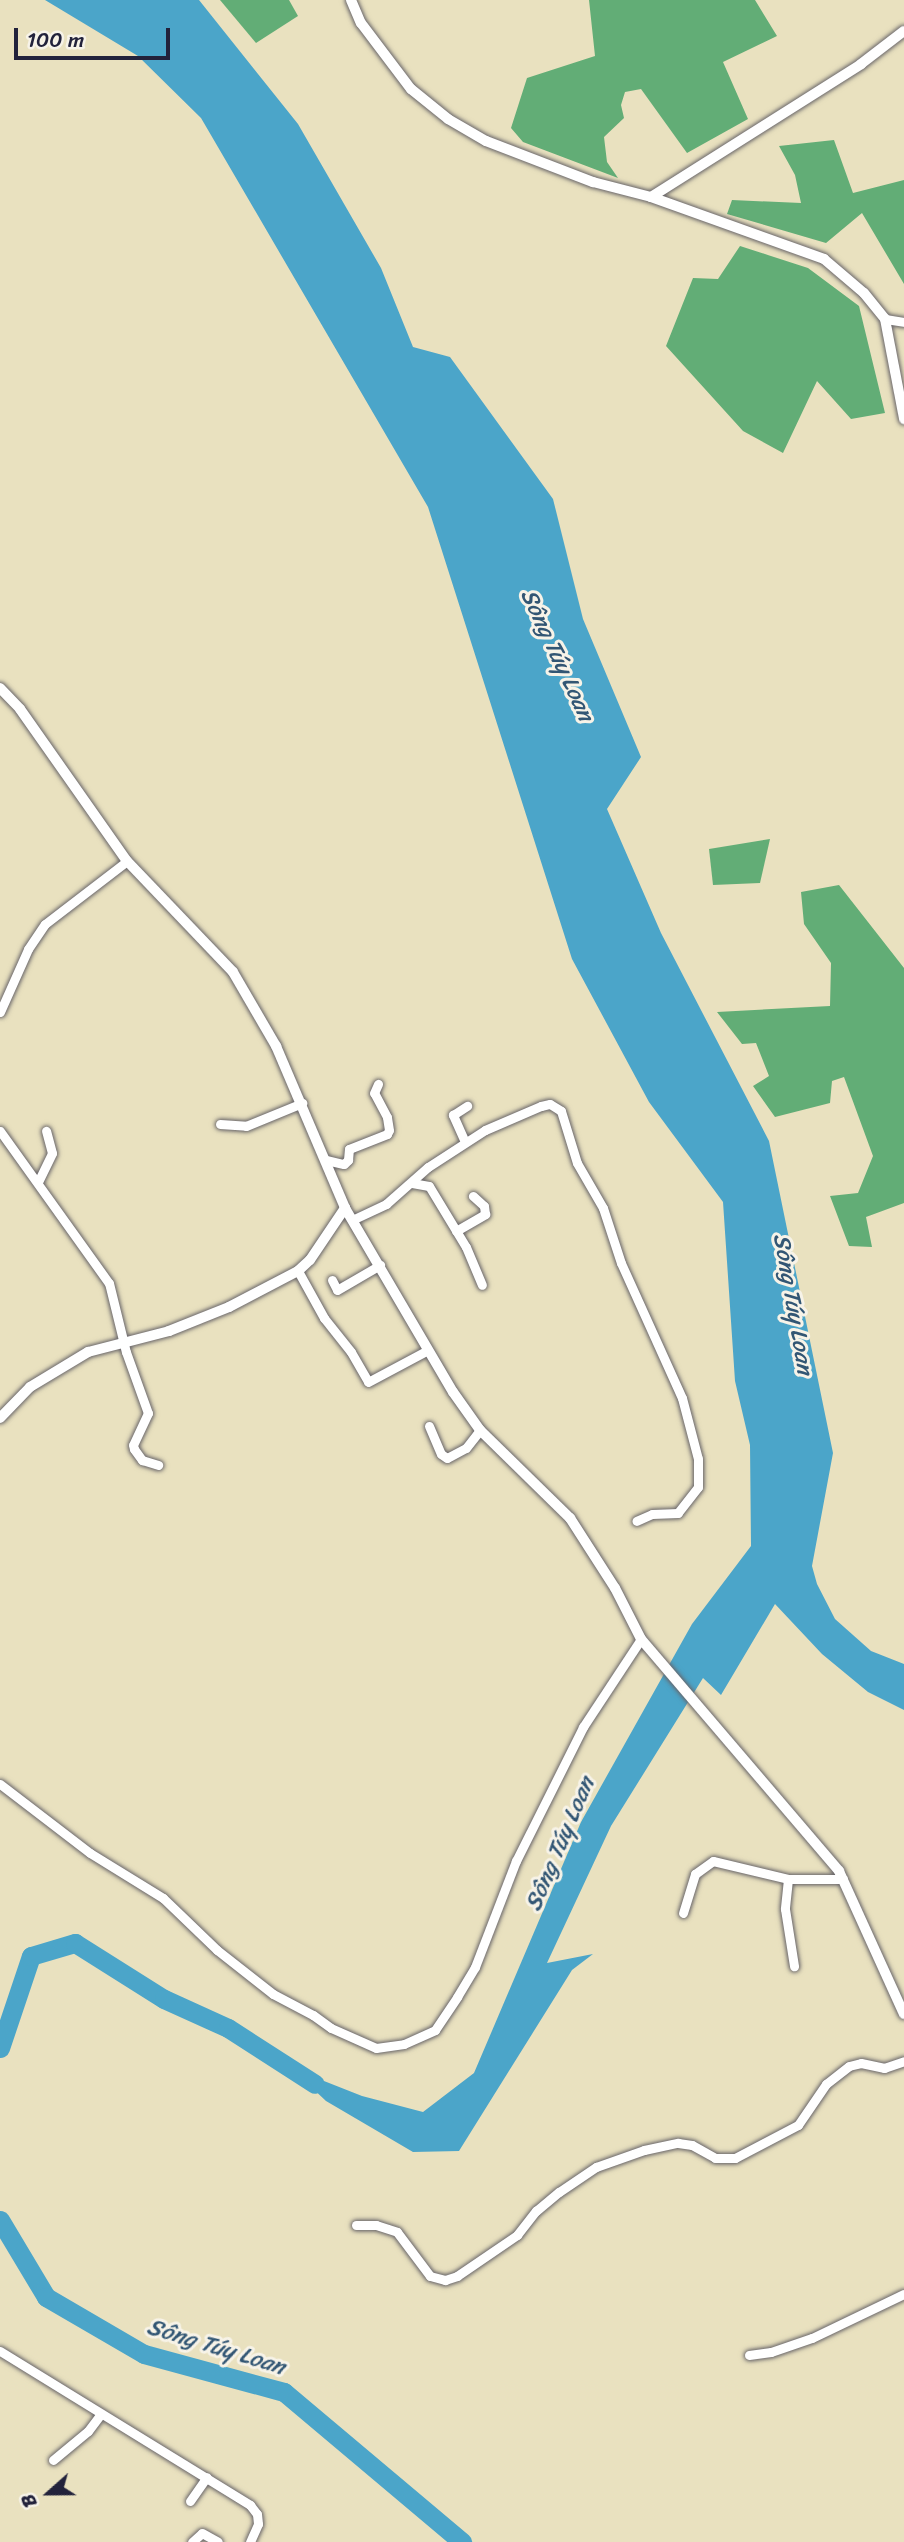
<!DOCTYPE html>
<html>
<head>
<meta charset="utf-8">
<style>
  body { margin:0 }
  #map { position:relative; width:904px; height:2542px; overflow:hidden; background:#e9e1bf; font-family:Sriracha,sans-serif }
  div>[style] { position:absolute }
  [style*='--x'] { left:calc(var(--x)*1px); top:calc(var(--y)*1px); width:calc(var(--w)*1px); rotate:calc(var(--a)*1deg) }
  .forest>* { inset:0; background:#62ad76 }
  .water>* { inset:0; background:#4ba5c9 }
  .river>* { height:19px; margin:-9.5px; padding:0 9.5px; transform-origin:9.5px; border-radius:9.5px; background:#4ba5c9 }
  .roads { filter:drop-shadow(0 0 2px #686569) drop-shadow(0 0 2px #686569) }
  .minor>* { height:9px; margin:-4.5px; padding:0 4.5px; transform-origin:4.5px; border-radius:4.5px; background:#fff }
  .tertiary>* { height:10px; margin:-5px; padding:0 5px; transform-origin:5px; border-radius:5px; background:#fff }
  span { translate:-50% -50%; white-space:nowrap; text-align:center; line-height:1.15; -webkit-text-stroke:6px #f7f3e8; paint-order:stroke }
  .water-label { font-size:23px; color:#325674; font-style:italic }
  .north { position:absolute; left:14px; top:2458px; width:70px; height:70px; -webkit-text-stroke:5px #f7f3e8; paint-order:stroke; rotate:249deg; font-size:19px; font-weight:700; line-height:28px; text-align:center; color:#22223b }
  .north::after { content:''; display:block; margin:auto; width:24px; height:32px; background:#22223b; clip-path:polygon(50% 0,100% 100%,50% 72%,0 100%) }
  .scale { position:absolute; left:14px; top:28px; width:156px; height:32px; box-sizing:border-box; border:4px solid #22223b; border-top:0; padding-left:9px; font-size:21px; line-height:24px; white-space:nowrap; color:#22223b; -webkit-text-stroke:5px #f7f3e8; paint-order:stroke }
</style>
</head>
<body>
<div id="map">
  <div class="forest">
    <div style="clip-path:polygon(220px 0,289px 0,298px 16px,256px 43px)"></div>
    <div style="clip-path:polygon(589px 0,755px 0,777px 36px,723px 62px,748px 119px,687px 153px,641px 89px,625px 92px,621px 105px,624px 118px,604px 137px,607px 162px,618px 178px,523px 142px,511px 128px,527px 78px,595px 56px)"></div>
    <div style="clip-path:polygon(834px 140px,853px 193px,904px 180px,904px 284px,862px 213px,826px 243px,727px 214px,732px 200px,801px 203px,795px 175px,779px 146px)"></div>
    <div style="clip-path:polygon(740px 246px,808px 268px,859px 306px,885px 413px,851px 419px,817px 381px,783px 453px,743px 431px,666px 346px,693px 278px,718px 279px)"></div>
    <div style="clip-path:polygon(770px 839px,760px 883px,713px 885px,709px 849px)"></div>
    <div style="clip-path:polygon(839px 885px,904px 968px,904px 1203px,866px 1217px,872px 1247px,849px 1246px,830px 1196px,858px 1193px,873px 1156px,844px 1077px,832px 1081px,830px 1103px,775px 1117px,753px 1086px,769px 1076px,756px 1043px,742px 1044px,717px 1012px,830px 1006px,831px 963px,804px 924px,801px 892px)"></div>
  </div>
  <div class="water">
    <div style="clip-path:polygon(45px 0,199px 0,298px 124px,381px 268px,413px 347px,450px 357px,553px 499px,583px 619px,641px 757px,607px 809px,661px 933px,769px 1141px,833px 1453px,812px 1566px,817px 1584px,835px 1619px,871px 1651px,904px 1664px,904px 1710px,868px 1692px,822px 1654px,775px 1604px,721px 1695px,703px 1678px,611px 1826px,547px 1963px,593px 1954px,572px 1970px,459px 2151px,413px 2152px,326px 2101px,291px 2068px,362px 2096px,423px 2112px,474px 2073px,581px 1822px,692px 1624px,751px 1546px,750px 1445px,735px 1381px,723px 1202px,649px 1102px,572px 959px,428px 507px,201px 118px,138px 56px)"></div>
  </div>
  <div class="river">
    <div style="--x:0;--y:2048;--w:97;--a:-71.4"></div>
    <div style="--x:31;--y:1956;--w:46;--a:-16.5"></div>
    <div style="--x:75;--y:1943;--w:105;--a:32.2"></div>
    <div style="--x:164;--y:1999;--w:70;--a:24.4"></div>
    <div style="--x:228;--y:2028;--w:103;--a:32.8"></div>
    <div style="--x:0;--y:2220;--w:90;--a:59.1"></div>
    <div style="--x:46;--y:2297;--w:113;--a:30.2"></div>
    <div style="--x:144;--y:2354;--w:145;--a:15.2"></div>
    <div style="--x:284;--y:2392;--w:233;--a:40.1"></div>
  </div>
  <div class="roads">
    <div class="minor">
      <div style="--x:885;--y:319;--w:19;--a:9"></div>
      <div style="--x:0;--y:1012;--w:69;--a:-66"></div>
      <div style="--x:28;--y:949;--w:30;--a:-56"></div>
      <div style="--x:45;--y:924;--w:103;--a:-37.5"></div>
      <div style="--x:220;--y:1124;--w:26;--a:4"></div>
      <div style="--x:246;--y:1126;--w:61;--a:-22.3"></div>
      <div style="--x:0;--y:1131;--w:187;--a:54.4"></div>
      <div style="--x:109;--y:1283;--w:71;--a:76.2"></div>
      <div style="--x:126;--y:1352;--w:65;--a:70.2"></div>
      <div style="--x:148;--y:1413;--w:35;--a:115"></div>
      <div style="--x:133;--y:1445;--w:4;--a:76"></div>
      <div style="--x:134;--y:1449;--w:14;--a:54"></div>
      <div style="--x:142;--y:1460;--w:17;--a:17"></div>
      <div style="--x:465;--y:1142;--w:30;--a:-114"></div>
      <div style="--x:453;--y:1115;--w:17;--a:-33"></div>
      <div style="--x:326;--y:1160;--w:18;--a:13"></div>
      <div style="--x:344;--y:1164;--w:6;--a:-45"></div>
      <div style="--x:348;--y:1160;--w:11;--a:-85"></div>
      <div style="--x:349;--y:1149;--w:41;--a:-21.5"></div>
      <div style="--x:387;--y:1134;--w:4;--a:-63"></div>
      <div style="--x:389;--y:1130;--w:13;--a:-99"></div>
      <div style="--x:387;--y:1117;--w:27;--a:-118"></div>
      <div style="--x:374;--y:1093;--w:10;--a:-66"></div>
      <div style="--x:38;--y:1182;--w:32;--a:-64"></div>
      <div style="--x:52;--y:1153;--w:23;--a:-105"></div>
      <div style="--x:412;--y:1183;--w:17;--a:10"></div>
      <div style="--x:429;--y:1186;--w:71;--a:58.8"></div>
      <div style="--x:466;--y:1247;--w:41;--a:67.2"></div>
      <div style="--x:352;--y:1220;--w:38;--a:-25"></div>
      <div style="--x:386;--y:1204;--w:56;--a:-41.4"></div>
      <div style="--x:428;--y:1167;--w:68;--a:-33"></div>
      <div style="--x:485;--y:1130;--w:61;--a:-23.2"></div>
      <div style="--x:541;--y:1106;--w:9;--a:-13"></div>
      <div style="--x:550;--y:1104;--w:13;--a:32"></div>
      <div style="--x:561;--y:1111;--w:54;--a:72.9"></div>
      <div style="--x:577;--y:1163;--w:52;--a:60"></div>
      <div style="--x:603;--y:1208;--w:58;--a:71.9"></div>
      <div style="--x:621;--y:1263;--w:148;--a:65.7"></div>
      <div style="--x:682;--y:1398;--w:63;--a:75.3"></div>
      <div style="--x:698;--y:1459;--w:28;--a:90"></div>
      <div style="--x:698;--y:1487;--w:33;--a:128"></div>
      <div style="--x:678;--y:1513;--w:26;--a:178"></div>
      <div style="--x:652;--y:1514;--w:17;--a:156"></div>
      <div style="--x:456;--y:1231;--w:34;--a:-30"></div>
      <div style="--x:485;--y:1214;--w:8;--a:-97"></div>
      <div style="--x:484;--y:1206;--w:15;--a:-138"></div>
      <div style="--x:298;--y:1271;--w:54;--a:61"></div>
      <div style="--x:324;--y:1318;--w:43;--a:51.5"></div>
      <div style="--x:351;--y:1352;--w:34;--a:60"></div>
      <div style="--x:368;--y:1382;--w:68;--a:-28.1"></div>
      <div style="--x:332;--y:1280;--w:11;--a:63"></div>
      <div style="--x:337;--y:1290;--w:50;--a:-30.2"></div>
      <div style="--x:429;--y:1426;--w:30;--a:67"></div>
      <div style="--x:441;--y:1454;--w:7;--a:34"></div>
      <div style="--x:447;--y:1458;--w:21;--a:-28"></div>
      <div style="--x:466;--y:1448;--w:23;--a:-52"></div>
      <div style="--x:0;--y:1784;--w:113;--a:37.5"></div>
      <div style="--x:90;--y:1853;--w:86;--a:31.7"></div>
      <div style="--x:163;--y:1898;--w:75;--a:43.9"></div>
      <div style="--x:217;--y:1950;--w:71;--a:38.2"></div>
      <div style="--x:273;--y:1994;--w:45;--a:27.7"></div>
      <div style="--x:313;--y:2015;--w:22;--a:36"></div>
      <div style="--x:331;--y:2028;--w:49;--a:24"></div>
      <div style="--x:376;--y:2048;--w:28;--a:-8"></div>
      <div style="--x:404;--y:2044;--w:34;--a:-24"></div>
      <div style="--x:435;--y:2030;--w:40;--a:-56"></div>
      <div style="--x:457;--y:1997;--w:35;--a:-59"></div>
      <div style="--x:475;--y:1967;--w:114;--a:-68.9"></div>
      <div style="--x:516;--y:1861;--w:150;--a:-63.4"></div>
      <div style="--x:583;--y:1727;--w:105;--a:-56.6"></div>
      <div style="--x:788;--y:1879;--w:30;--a:96"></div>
      <div style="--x:785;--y:1909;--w:58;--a:81"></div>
      <div style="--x:683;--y:1913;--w:41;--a:-72.9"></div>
      <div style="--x:695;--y:1874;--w:22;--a:-36"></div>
      <div style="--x:713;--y:1861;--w:77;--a:13.5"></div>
      <div style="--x:788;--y:1879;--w:55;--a:0"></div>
      <div style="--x:356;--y:2225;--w:20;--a:0"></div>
      <div style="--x:376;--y:2225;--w:22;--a:18"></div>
      <div style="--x:397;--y:2232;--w:55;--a:53.1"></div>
      <div style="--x:430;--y:2276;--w:16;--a:15"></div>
      <div style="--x:445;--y:2280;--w:13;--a:-18"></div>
      <div style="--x:457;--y:2276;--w:73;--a:-34.3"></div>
      <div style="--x:517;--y:2235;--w:31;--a:-52"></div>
      <div style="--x:536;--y:2211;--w:30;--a:-40"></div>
      <div style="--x:559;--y:2192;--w:45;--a:-34"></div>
      <div style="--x:596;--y:2167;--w:51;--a:-19.5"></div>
      <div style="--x:644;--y:2150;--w:35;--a:-12"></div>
      <div style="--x:678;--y:2143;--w:14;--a:8"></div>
      <div style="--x:692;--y:2145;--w:26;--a:29"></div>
      <div style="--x:715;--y:2158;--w:20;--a:0"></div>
      <div style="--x:735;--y:2158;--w:71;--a:-27.6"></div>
      <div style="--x:798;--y:2125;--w:50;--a:-55.7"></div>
      <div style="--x:826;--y:2084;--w:29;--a:-38"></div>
      <div style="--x:849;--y:2066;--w:12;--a:-14"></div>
      <div style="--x:861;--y:2063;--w:24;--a:12"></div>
      <div style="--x:884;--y:2068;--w:21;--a:-19"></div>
      <div style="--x:0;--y:2351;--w:294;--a:31.6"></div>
      <div style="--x:250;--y:2505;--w:11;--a:52"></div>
      <div style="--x:257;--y:2514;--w:10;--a:84"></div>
      <div style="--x:258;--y:2524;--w:20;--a:114"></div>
      <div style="--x:749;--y:2355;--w:22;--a:-8"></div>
      <div style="--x:771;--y:2352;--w:43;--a:-18.9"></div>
      <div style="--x:812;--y:2338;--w:102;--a:-25.6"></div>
      <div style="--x:53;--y:2460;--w:45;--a:-39.6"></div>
      <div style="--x:88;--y:2431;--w:21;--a:-53"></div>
      <div style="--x:190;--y:2501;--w:29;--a:-55"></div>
      <div style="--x:192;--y:2542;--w:13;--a:-42"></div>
      <div style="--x:202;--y:2533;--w:18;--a:29"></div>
    </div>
    <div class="tertiary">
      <div style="--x:351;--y:0;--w:25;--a:67"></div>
      <div style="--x:361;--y:23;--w:83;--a:52.9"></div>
      <div style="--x:411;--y:89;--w:48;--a:39"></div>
      <div style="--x:448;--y:119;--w:44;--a:30.1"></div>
      <div style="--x:486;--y:141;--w:115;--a:21"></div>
      <div style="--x:593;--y:182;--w:60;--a:14.5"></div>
      <div style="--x:651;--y:197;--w:184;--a:19.7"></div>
      <div style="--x:824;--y:259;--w:52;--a:40.4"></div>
      <div style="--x:864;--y:293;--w:33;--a:51"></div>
      <div style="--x:885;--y:319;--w:102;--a:79.2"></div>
      <div style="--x:651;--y:197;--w:249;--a:-32.3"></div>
      <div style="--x:861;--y:64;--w:54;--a:-37.5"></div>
      <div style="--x:0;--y:688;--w:29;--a:46"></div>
      <div style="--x:20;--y:709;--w:186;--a:54.9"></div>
      <div style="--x:127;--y:861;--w:153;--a:46.3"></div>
      <div style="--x:233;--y:972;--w:86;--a:59.8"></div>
      <div style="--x:276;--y:1046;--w:176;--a:66.9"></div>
      <div style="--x:345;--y:1208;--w:213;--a:59.6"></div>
      <div style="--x:453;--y:1392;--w:47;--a:54.6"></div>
      <div style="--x:480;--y:1430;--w:126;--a:44.4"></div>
      <div style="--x:570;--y:1518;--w:83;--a:57.3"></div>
      <div style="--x:615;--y:1588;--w:57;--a:63"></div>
      <div style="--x:641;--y:1639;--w:305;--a:49.5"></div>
      <div style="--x:839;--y:1871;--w:157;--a:65.6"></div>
      <div style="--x:0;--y:1418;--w:43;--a:-45.9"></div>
      <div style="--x:30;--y:1387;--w:68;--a:-31.1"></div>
      <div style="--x:88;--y:1352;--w:84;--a:-14.5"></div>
      <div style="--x:169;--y:1331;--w:65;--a:-21.8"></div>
      <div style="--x:229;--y:1307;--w:78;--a:-27.6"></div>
      <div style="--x:298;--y:1271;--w:16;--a:-43"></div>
      <div style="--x:310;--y:1260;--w:63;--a:-56.1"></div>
    </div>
  </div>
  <div class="water-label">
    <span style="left:557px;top:655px;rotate:65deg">Sông Túy Loan</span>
    <span style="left:793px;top:1304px;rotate:80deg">Sông Túy Loan</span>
    <span style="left:560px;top:1844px;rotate:-67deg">Sông Túy Loan</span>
    <span style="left:216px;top:2347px;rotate:17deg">Sông Túy Loan</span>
  </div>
  <div class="north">B</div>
  <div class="scale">100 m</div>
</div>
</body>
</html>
